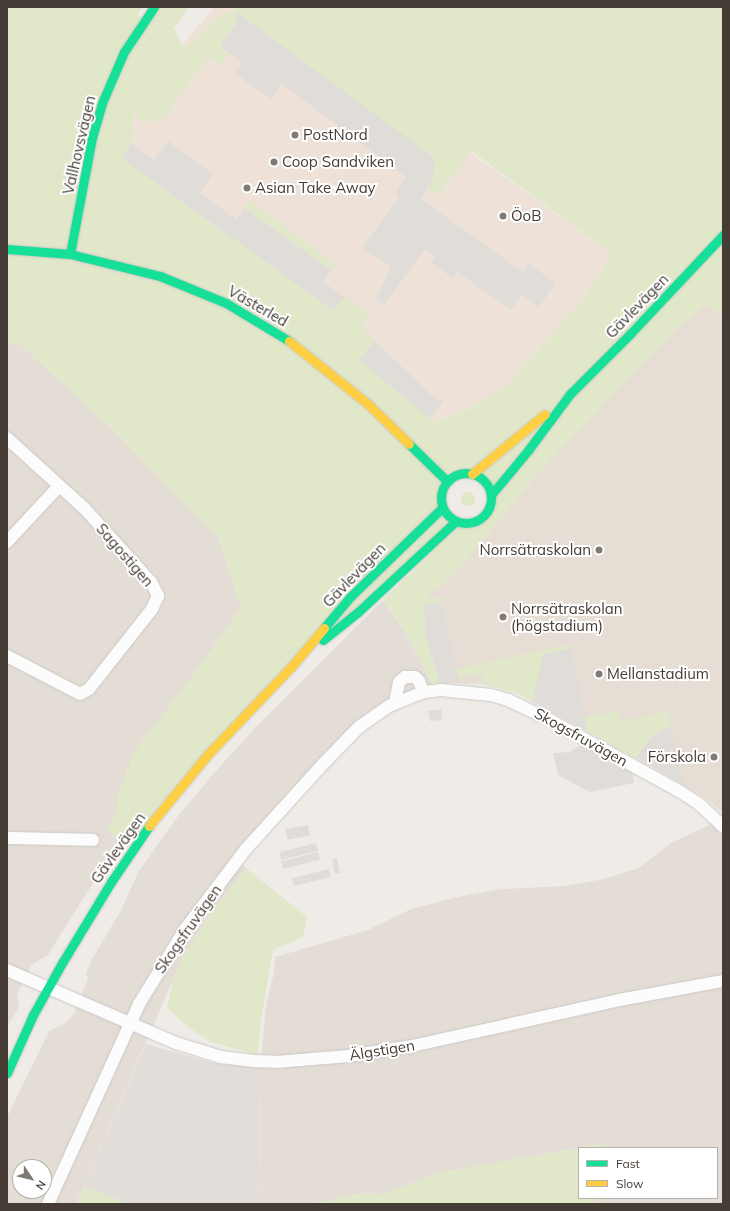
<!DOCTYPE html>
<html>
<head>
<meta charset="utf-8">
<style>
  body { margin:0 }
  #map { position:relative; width:730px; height:1211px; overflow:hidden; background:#efece8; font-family:Mulish,sans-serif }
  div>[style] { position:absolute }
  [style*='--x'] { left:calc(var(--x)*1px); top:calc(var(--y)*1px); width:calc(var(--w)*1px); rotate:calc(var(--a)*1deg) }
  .residential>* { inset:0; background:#e3ddd6 }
  .commercial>* { inset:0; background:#eee2d8 }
  .industrial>* { inset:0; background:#e2ddd9 }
  .education>* { inset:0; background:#e6ddd4 }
  .green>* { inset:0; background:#e1e8c9 }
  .round { border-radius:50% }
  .parking>* { inset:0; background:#e0ddd9; transform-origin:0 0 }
  .roads { filter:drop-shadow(0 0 1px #ccc8c5) drop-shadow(0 0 1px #ccc8c5) }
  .street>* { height:12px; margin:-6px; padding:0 6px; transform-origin:6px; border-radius:6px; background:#fdfcfc }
  .fast>* { height:9px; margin:-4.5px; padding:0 4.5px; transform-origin:4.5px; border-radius:4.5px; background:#16e098 }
  .fast>.ring { margin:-4.5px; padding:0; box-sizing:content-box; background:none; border:9px solid #16e098; border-radius:50% }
  .slow>* { height:9px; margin:-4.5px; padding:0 4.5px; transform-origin:4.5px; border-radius:4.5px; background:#ffcf43 }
  .dots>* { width:11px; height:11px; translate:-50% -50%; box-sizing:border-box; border:2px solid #fff; border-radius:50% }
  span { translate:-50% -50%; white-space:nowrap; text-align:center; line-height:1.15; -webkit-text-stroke:4px #fff; paint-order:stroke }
  .poi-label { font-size:15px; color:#443c35 }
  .left { translate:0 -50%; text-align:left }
  .right { translate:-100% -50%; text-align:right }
  .street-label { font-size:15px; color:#443c35 }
  .frame { position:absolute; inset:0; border:8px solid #443c35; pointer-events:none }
  .legend { position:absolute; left:578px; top:1147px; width:140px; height:52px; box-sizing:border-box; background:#fff; border:1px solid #b4b1ae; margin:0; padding:5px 7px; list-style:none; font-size:12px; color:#443c35 }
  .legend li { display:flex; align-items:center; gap:8px; height:20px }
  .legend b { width:20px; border:1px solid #b4b1ae }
  .north { position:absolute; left:12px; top:1159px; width:40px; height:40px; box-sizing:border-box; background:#fff; border:1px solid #b4b1ae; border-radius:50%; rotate:125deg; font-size:11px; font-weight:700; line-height:16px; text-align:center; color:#443c35 }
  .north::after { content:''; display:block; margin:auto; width:14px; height:18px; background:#807a74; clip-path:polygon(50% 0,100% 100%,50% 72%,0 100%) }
</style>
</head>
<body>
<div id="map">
  <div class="residential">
    <div style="clip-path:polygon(19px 343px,110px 427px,218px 536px,241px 608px,206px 658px,117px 797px,117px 849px,86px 894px,48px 955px,31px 965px,17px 996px,19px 1008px,7px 1026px,7px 344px)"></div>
    <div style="clip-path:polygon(evenodd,383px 600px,402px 627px,432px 683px,432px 691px,376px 714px,235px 859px,246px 868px,207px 919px,183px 957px,76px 1204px,7px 1204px,7px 1117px,49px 1031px,65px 1023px,73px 1015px,88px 979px,86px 973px,91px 961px,121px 910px,139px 871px,178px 816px,214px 773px,255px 728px,383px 600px,20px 1167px,44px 1167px,44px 1191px,20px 1191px,20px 1167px)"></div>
    <div style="clip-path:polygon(718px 821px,723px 826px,723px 1204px,596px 1204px,597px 1198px,717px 1198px,717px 1148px,601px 1148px,601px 1144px,439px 1173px,383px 1194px,364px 1193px,311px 1204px,262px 1204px,259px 1085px,266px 1005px,274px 972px,275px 957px,368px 930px,411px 909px,457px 897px,501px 889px,564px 886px,604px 879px,639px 868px,671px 843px)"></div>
  </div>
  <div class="commercial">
    <div style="clip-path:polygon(215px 7px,267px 7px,611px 253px,603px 272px,570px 314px,509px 382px,469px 410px,434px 422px,359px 360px,245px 247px,121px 158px,135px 136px,133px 125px,135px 111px,179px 48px)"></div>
  </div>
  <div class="industrial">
    <div style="clip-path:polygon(146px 1044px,213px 1063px,260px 1068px,259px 1111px,262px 1204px,127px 1204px,84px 1186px)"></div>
  </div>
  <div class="education">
    <div style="clip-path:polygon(706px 304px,723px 317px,723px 813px,704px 797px,660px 771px,517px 693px,483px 684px,440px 683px,426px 637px,426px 599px,432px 591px,451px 577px,547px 463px,584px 424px,676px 330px)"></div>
  </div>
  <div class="green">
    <div style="clip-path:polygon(evenodd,7px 7px,142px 7px,137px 15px,144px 20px,154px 7px,190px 7px,174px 28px,183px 48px,197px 39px,224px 13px,235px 11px,234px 7px,723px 7px,723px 317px,706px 304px,676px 330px,547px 463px,466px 559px,451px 577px,432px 591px,427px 598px,440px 597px,441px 602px,425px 605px,426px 637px,440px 683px,432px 683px,400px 623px,383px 600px,439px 546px,291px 667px,135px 846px,118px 841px,106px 827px,117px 815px,117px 797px,134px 752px,206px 658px,241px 608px,218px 536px,110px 427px,19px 343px,7px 344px,7px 7px,235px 12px,432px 180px,427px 187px,438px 196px,471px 151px,611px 253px,603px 272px,570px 314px,509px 382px,469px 410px,434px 422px,360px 360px,375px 341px,361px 328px,370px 315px,345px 297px,334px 311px,121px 158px,135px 136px,133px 125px,135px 112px,142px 123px,165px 118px,207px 57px,220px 66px,229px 53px,220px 46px,237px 23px,235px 12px,7px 7px,466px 473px,480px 477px,490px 489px,491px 495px,490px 506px,486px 514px,473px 522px,464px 523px,450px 518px,446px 513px,441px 500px,444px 487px,452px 477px,466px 473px)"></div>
    <div style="clip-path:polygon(249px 200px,335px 264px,331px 270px,244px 208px)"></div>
    <div class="round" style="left:461px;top:492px;width:14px;height:14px"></div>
    <div style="clip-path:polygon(566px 645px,571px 648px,543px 655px,533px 702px,517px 693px,483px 684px,482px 673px,458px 679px,456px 669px)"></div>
    <div style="clip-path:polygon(668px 710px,671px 726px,653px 735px,636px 758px,587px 731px,585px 717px,618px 711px,620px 721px,631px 718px,632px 720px,635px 720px,635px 718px,645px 715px,646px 717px,650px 717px,650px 714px,660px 712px,660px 714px,664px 713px,664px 711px)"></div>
    <div style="clip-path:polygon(246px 868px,307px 917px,303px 937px,273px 950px,262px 1014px,257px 1055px,211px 1042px,188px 1027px,167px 1008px,173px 980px,183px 957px,207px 919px)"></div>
    <div style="clip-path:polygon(601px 1144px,601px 1148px,579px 1148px,579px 1198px,597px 1198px,596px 1204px,311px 1204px,364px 1193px,383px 1194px,439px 1173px)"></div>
    <div style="clip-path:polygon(84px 1186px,127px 1204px,76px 1204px)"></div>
  </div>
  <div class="parking">
    <div style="clip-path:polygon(235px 11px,431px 155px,435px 165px,432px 180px,421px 199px,523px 272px,529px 264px,556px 283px,539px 307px,522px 295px,511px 310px,457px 272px,453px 278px,431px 263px,435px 256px,425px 249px,384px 305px,376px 299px,391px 267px,362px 248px,399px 197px,395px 193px,406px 177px,282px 84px,271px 99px,234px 73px,242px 62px,220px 46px,237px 23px)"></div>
    <div style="clip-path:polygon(168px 141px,213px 174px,200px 193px,236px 219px,244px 208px,331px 270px,323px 282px,345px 297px,334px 311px,121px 158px,131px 143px,154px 160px)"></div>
    <div style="clip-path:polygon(375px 341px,436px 399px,444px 400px,430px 419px,359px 360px)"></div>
    <div style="clip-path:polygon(441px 602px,458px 679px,447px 681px,445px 684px,440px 683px,426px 637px,424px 608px,424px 605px)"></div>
    <div style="clip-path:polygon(571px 648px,585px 717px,587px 731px,533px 702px,543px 655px)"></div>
    <div style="clip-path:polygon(441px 709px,442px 720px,430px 721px,428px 711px)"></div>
    <div style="clip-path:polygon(671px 726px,683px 784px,636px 758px,653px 735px)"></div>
    <div style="clip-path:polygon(588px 741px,631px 765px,634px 783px,590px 792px,558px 775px,553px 753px,569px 752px)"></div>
    <div style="left:308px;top:825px;width:11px;height:23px;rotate:80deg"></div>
    <div style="left:316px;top:843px;width:8px;height:38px;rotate:76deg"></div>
    <div style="left:318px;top:852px;width:8px;height:38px;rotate:76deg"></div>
    <div style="left:337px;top:858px;width:15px;height:5px;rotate:79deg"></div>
    <div style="left:329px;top:869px;width:8px;height:38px;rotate:76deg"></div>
  </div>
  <div class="roads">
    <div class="street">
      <div style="--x:7;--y:438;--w:105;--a:42.3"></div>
      <div style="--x:85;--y:509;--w:98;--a:47.9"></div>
      <div style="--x:151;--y:582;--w:16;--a:63"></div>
      <div style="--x:158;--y:596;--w:14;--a:115"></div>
      <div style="--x:152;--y:609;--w:102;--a:128.2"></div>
      <div style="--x:89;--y:689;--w:10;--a:151"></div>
      <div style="--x:80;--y:694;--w:82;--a:-152.5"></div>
      <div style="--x:7;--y:542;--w:76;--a:-47.1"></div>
      <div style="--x:395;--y:703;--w:21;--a:-79"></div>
      <div style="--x:399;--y:682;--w:8;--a:-40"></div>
      <div style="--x:405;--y:677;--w:10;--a:0"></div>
      <div style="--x:415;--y:677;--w:6;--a:45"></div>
      <div style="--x:419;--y:681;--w:12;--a:70"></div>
      <div style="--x:7;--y:838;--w:86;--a:1.3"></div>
      <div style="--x:7;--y:970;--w:184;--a:23.4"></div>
      <div style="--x:176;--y:1043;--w:47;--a:17.3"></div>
      <div style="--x:221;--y:1057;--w:31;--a:7"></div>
      <div style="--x:252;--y:1061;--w:24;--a:2"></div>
      <div style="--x:276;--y:1062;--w:73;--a:-4.7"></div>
      <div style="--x:349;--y:1056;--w:64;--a:-9"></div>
      <div style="--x:412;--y:1046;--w:212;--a:-12.5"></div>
      <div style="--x:619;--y:1000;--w:106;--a:-10.4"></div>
      <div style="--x:48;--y:1204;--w:220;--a:-65.5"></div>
      <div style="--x:139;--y:1004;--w:89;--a:-58.3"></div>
      <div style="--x:186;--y:928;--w:99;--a:-52.8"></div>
      <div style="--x:246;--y:849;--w:115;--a:-47.8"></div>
      <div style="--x:323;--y:764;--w:52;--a:-45.8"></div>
      <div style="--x:359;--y:727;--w:37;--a:-35"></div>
      <div style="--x:389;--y:706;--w:37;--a:-22"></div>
      <div style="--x:423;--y:692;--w:18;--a:-6"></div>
      <div style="--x:441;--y:690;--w:50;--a:5.7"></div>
      <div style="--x:491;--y:695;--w:18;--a:16"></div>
      <div style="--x:508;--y:700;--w:44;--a:25.4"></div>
      <div style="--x:548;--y:719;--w:149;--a:28.8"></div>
      <div style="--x:679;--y:791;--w:24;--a:33"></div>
      <div style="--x:699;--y:804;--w:33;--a:43"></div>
    </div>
    <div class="fast">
      <div style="--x:7;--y:249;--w:63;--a:4.5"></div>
      <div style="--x:70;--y:254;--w:93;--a:13.7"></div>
      <div style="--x:160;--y:276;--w:71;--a:22.2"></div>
      <div style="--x:226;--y:303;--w:74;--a:31.1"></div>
      <div style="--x:70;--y:254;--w:118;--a:-79.3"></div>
      <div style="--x:92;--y:138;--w:36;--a:-74"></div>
      <div style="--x:102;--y:103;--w:56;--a:-66.7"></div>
      <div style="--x:124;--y:52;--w:54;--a:-56.3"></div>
      <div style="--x:409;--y:444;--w:54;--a:44.3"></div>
      <div class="ring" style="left:441px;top:473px;width:41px;height:41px"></div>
      <div style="--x:491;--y:495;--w:60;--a:-50.4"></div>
      <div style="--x:529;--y:449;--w:69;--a:-53.3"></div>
      <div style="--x:570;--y:394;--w:85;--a:-45"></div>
      <div style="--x:630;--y:334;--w:136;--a:-46.8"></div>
      <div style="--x:324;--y:628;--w:40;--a:-50"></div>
      <div style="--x:350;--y:597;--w:129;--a:-44.1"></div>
      <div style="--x:323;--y:640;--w:45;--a:-38.7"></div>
      <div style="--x:358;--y:612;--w:134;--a:-42.9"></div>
      <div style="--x:7;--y:1073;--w:64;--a:-65.9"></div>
      <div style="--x:33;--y:1015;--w:60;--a:-60.9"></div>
      <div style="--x:62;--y:963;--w:95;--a:-58.8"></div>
      <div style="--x:111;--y:882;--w:68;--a:-55.8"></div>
    </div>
    <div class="slow">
      <div style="--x:289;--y:341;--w:101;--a:38.6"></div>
      <div style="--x:368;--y:404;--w:57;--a:44.3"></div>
      <div style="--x:472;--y:474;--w:94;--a:-39.4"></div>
      <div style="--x:149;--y:826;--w:94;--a:-50.6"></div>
      <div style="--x:209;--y:753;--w:119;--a:-46.4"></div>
      <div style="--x:291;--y:667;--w:51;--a:-49.8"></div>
    </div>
  </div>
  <div class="dots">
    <div style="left:295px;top:135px;background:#807a74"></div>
    <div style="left:274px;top:162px;background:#807a74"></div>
    <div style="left:247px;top:188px;background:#807a74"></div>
    <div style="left:503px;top:216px;background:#807a74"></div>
    <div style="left:599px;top:550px;background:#807a74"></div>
    <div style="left:503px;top:617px;background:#807a74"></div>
    <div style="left:599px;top:674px;background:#807a74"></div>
    <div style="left:714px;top:757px;background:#807a74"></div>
  </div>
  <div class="poi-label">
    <span class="left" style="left:303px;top:135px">PostNord</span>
    <span class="left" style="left:282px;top:162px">Coop Sandviken</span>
    <span class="left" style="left:255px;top:188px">Asian Take Away</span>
    <span class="left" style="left:511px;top:216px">ÖoB</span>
    <span class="right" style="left:591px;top:550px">Norrsätraskolan</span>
    <span class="left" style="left:511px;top:617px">Norrsätraskolan<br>(högstadium)</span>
    <span class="left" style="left:607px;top:674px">Mellanstadium</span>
    <span class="right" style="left:706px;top:757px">Förskola</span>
  </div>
  <div class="street-label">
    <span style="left:79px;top:145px;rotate:-77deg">Vallhovsvägen</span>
    <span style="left:258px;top:306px;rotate:30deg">Västerled</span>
    <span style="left:637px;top:306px;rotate:-46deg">Gävlevägen</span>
    <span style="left:125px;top:555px;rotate:49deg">Sagostigen</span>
    <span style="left:354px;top:575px;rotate:-46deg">Gävlevägen</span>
    <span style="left:581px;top:737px;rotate:29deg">Skogsfruvägen</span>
    <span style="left:118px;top:848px;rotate:-55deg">Gävlevägen</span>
    <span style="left:188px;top:929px;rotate:-55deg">Skogsfruvägen</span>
    <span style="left:382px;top:1050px;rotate:-9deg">Älgstigen</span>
  </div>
  <div class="frame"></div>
  <ul class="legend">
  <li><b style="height:5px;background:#16e098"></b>Fast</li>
  <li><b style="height:5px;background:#ffcf43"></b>Slow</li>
  </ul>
  <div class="north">N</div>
</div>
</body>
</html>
